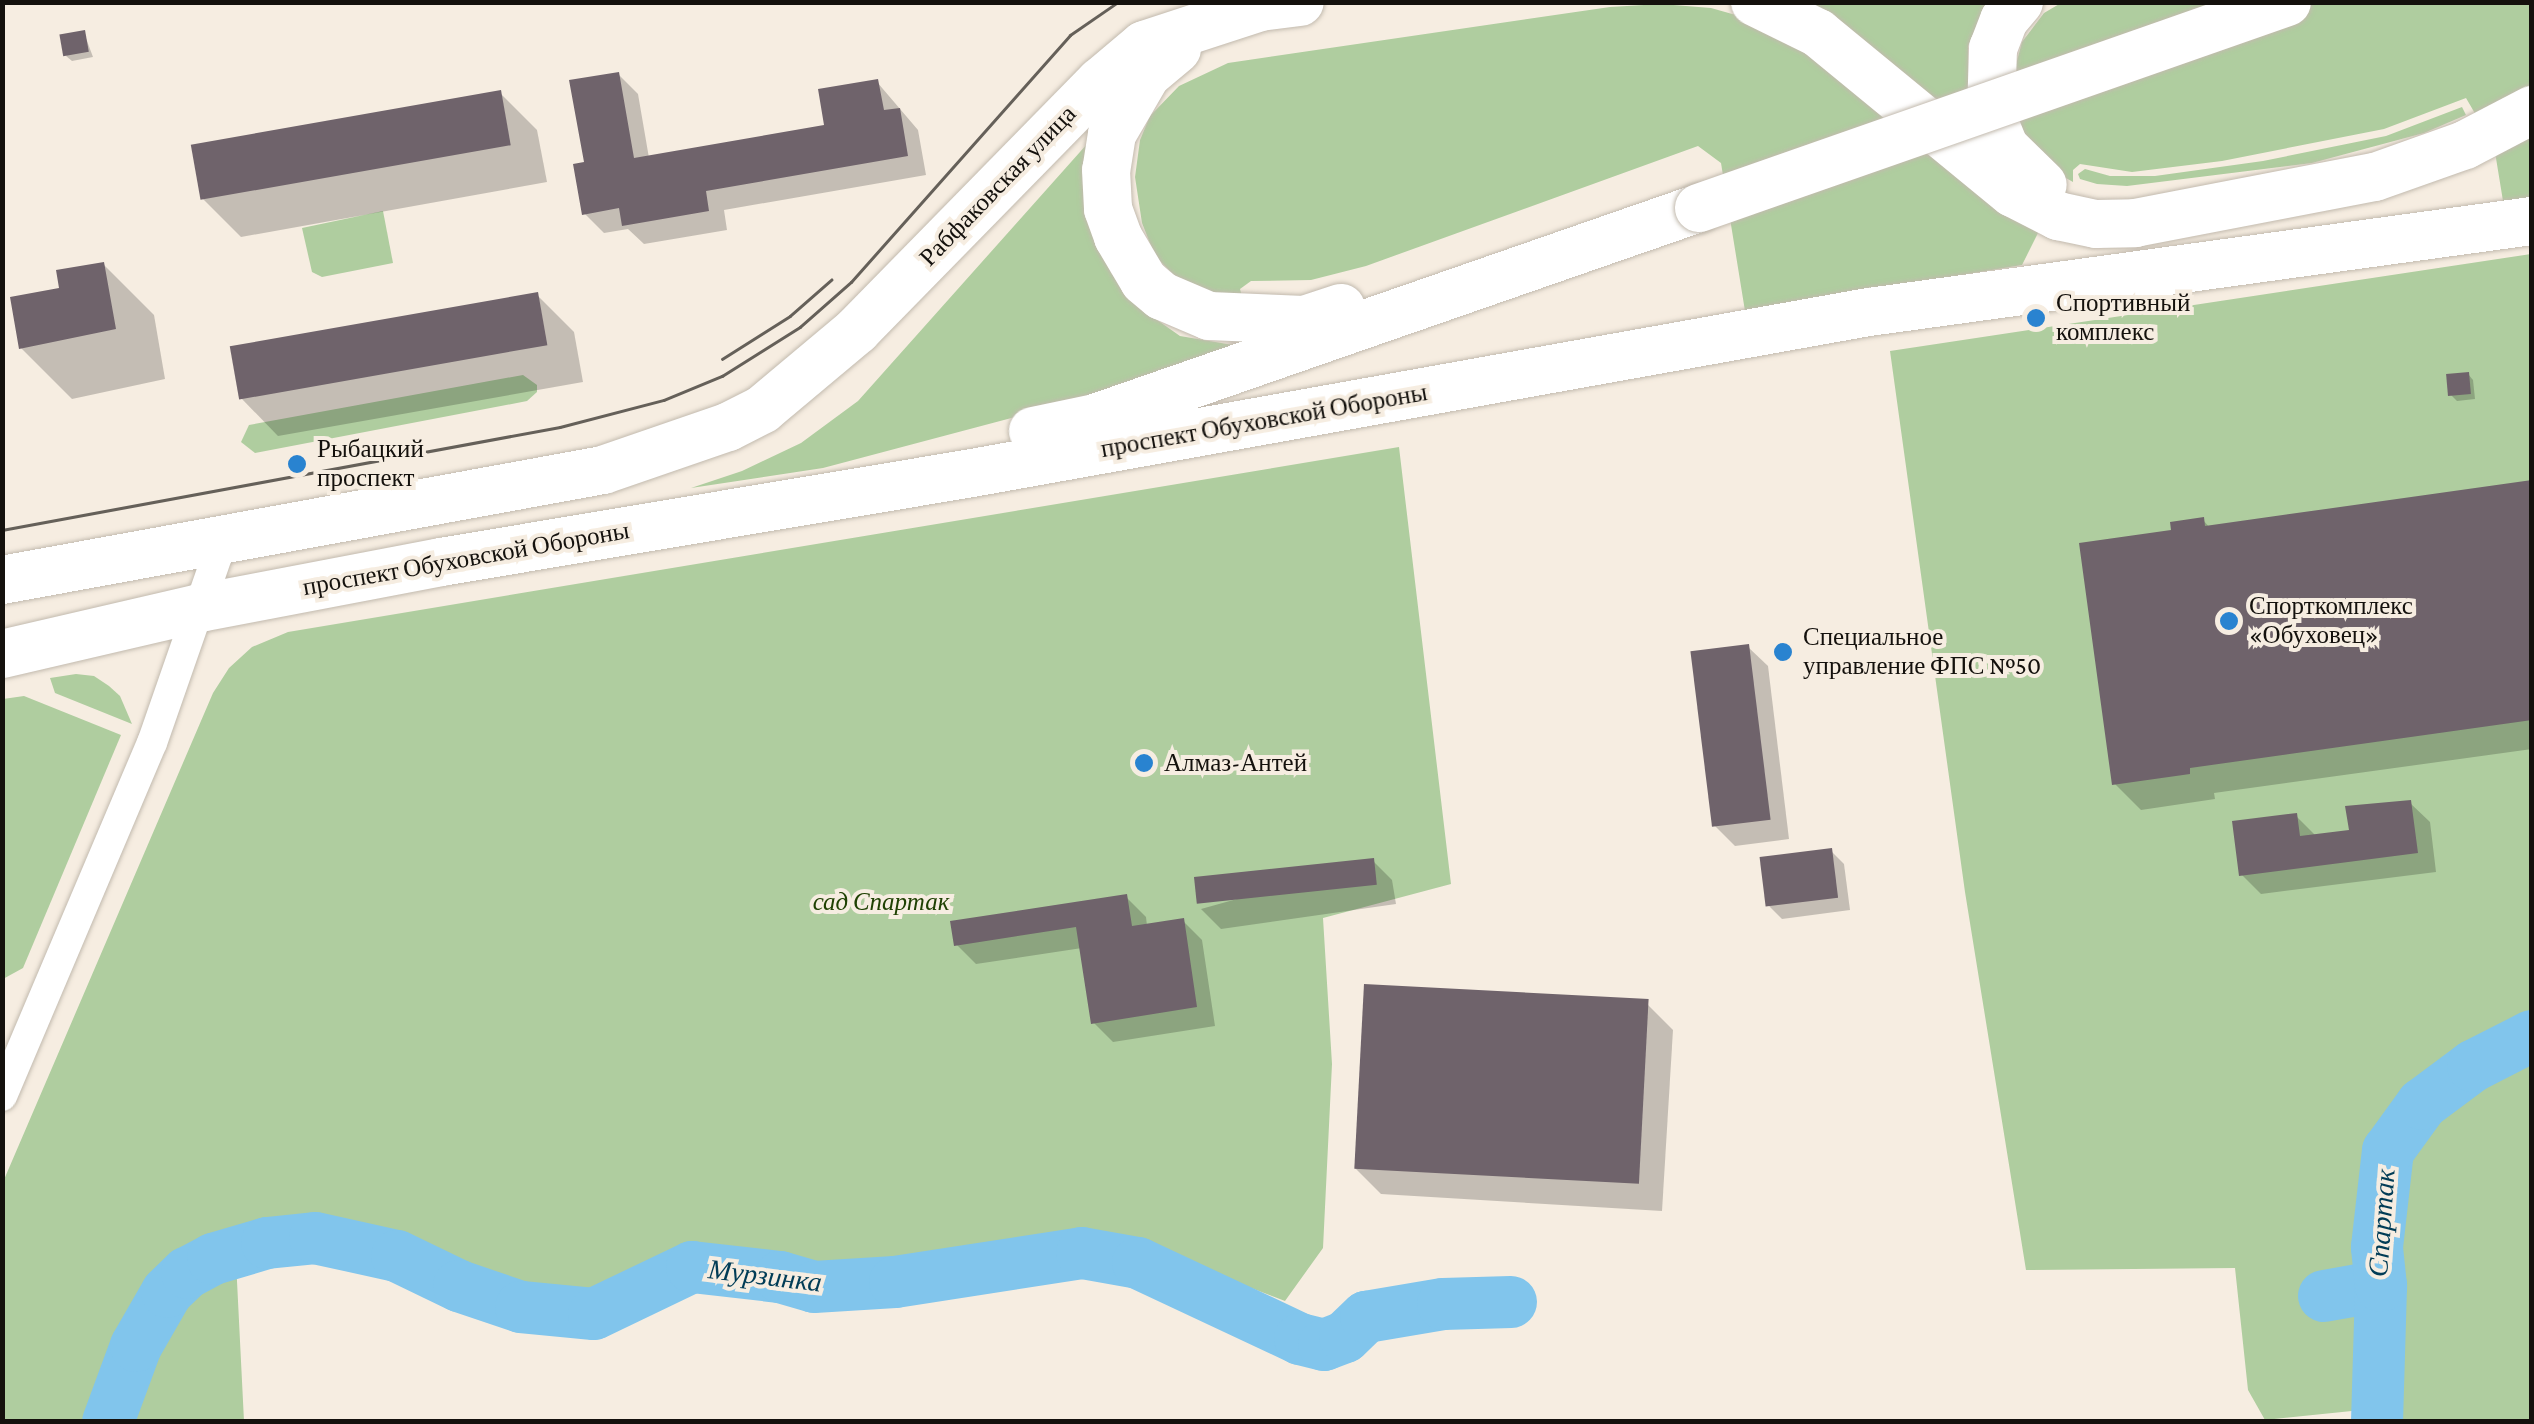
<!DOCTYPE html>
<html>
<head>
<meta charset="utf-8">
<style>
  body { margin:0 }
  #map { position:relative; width:2534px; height:1424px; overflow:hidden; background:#f6ede1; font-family:"Crimson Pro",serif }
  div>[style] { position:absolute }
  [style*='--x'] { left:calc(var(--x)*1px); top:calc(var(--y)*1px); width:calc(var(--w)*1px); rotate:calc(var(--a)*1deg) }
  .green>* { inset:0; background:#afcd9f }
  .shadow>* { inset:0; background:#0003 }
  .river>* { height:52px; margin:-26px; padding:0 26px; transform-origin:26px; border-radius:26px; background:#81c5ec }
  .building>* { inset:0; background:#6f636b; transform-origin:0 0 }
  .roads { filter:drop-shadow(0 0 2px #c2baae) drop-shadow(0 0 2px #c2baae) }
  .minor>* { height:30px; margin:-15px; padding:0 15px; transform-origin:15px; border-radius:15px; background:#fff }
  .primary>* { height:48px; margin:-24px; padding:0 24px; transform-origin:24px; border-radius:24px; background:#fff }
  .tram>* { height:2.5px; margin:-1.25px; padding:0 1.25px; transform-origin:1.25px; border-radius:1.25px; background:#656059 }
  .bridges { filter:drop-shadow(0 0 2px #c2baae) drop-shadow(0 0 2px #c2baae) }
  .primary-bridge>* { height:48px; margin:-24px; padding:0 24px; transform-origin:24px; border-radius:24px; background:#fff }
  .dots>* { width:28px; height:28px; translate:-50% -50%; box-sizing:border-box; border:5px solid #f6ede1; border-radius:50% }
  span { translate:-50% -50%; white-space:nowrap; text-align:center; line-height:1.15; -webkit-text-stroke:8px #f6ede1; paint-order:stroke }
  .street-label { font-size:25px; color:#14110d }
  .poi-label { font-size:25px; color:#14110d }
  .left { translate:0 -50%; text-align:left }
  .park-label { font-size:25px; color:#1f4103; font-style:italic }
  .water-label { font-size:28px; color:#013c56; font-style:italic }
  .frame { position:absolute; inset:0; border:5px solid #14110d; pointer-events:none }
</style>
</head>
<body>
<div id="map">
  <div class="green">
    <div style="clip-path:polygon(1799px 3px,1989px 3px,1968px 46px,1970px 129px)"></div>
    <div style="clip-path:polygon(2061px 3px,2531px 3px,2531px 202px,2503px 201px,2494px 146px,2466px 98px,2384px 129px,2222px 161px,2132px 172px,2080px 164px,2073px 170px,2073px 182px,2050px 169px,2017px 128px,2014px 72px,2022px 42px,2044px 13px)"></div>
    <div style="clip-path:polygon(1661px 4px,1711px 8px,1771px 25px,2041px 227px,2022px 265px,1745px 311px,1721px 163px,1698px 146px,1366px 266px,1311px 280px,1251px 281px,1240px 289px,1243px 300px,1191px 292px,1155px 256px,1142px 223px,1135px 177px,1140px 140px,1150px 116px,1179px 86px,1228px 63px,1610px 7px)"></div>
    <div style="clip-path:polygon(2462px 107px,2466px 115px,2424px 133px,2312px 163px,2127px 186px,2097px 184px,2080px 179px,2078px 174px,2085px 169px,2110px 176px,2155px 176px,2263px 161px,2386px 136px)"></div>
    <div style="clip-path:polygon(1096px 134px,1091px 228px,1111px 273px,1140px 308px,1180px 336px,1233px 345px,1091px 397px,823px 468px,691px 488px,742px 471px,801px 443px,858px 401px)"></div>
    <div style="clip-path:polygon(383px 211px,393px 263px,322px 277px,312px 272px,302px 228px)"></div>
    <div style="clip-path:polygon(2531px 254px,2531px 1421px,2382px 1421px,2381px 1408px,2265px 1420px,2248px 1390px,2235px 1268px,2026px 1270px,1965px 892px,1890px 351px)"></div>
    <div style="clip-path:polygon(523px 375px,537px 385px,537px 392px,527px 401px,255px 453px,241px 442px,249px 425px)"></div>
    <div style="clip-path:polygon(1399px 447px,1451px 884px,1323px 918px,1332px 1064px,1323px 1248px,1285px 1301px,1129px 1241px,1094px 1237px,1028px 1240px,955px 1258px,818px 1276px,775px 1262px,720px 1254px,684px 1258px,599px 1301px,562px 1305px,340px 1229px,288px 1226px,235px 1241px,244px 1421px,3px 1422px,3px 1182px,213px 693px,229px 668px,252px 647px,288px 632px)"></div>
    <div style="clip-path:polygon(76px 674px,94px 676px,109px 686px,120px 696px,132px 724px,55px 693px,50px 678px)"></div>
    <div style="clip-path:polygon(24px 696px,121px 735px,23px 968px,3px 979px,3px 699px)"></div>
  </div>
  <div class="shadow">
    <div style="clip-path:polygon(84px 33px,93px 57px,72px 61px,66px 56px)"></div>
    <div style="clip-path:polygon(618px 74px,638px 94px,649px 158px,827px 127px,877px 82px,918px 130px,926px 175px,724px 210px,727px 230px,644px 244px,628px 229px,604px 233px,584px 213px,586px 164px)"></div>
    <div style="clip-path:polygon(500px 93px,537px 130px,547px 182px,241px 237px,203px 199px)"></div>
    <div style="clip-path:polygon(104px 265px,154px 315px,165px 379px,72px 399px,21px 348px,62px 290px)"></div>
    <div style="clip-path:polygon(537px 295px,574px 332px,583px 382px,278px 436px,241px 398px)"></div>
    <div style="clip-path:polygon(2468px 374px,2473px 380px,2475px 399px,2457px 401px,2451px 395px)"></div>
    <div style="clip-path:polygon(2532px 483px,2532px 749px,2214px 793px,2215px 799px,2141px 810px,2115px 784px,2174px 533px,2203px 520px,2210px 528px)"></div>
    <div style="clip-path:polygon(1748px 647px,1768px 666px,1789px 839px,1735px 846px,1715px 826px)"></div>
    <div style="clip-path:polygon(2410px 803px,2430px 822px,2436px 872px,2261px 894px,2241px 874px,2296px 816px,2317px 837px,2352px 833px)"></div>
    <div style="clip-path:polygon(1831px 851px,1844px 864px,1850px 910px,1782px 919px,1769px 906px)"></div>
    <div style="clip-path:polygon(1373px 861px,1392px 880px,1396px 904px,1221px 929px,1201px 909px)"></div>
    <div style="clip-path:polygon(1126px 897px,1146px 917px,1147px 926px,1183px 921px,1202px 940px,1215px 1026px,1113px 1042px,1093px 1022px,1082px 948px,976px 964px,956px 944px)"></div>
    <div style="clip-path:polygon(1647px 1004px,1673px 1030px,1662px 1211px,1381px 1194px,1355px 1168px)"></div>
  </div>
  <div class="river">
    <div style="--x:2324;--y:1296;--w:58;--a:-10"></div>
    <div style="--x:108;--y:1422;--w:81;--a:-69.8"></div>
    <div style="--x:136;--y:1346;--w:62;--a:-60.1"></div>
    <div style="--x:167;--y:1292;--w:28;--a:-44"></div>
    <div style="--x:187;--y:1273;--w:30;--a:-28"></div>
    <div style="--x:213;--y:1259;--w:56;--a:-16.5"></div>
    <div style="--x:267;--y:1243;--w:48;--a:-5.9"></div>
    <div style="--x:315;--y:1238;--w:84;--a:12.4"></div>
    <div style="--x:397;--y:1256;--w:69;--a:25.8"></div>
    <div style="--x:459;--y:1286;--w:65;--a:18.7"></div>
    <div style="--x:521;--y:1307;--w:73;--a:5.5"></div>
    <div style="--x:594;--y:1314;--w:109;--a:-25.6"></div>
    <div style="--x:692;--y:1267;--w:89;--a:6.5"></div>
    <div style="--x:780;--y:1277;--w:35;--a:16"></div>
    <div style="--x:814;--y:1287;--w:81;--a:-3.5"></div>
    <div style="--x:895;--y:1282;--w:189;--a:-8.8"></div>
    <div style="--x:1082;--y:1253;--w:57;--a:10.1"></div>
    <div style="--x:1138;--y:1263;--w:179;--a:25.1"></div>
    <div style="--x:1300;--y:1339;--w:25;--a:14"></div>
    <div style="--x:1324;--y:1345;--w:22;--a:-21"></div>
    <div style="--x:1345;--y:1337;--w:29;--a:-44"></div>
    <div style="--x:1366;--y:1317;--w:78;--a:-9.6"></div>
    <div style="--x:1443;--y:1304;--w:68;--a:-1.7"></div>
    <div style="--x:2377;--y:1422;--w:136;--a:-88.3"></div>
    <div style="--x:2381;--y:1286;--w:39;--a:-96"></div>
    <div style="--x:2377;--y:1247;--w:97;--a:-83.5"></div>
    <div style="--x:2388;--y:1151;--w:58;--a:-54.1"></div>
    <div style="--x:2422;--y:1104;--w:64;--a:-36.7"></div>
    <div style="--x:2473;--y:1066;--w:66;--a:-27"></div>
  </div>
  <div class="building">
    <div style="left:85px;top:30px;width:22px;height:26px;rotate:80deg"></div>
    <div style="clip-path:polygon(619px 72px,634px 158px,824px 125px,818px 89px,878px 79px,884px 110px,900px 108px,908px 156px,706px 191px,709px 211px,622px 226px,619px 208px,582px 215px,573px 164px,584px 162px,569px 80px)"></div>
    <div style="left:501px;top:90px;width:56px;height:315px;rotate:80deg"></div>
    <div style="clip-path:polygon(104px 262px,116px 329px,19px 349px,10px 297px,59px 288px,56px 270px)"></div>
    <div style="left:538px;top:292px;width:54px;height:313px;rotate:80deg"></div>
    <div style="left:2469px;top:372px;width:22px;height:23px;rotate:85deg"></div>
    <div style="clip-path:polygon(2532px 480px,2532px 720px,2190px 768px,2190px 774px,2112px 785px,2079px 543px,2171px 530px,2170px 522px,2204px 517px,2205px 526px)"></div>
    <div style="left:1749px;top:644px;width:177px;height:59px;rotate:83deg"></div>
    <div style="clip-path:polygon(2411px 800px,2418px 853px,2239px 876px,2232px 821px,2297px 813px,2300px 836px,2349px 830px,2345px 806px)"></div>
    <div style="left:1832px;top:848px;width:50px;height:73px;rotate:83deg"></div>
    <div style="left:1374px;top:858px;width:27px;height:181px;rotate:84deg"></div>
    <div style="clip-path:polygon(1127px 894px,1132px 926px,1184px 918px,1197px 1007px,1091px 1024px,1076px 927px,954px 946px,950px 921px)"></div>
    <div style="left:1364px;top:984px;width:285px;height:185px;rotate:3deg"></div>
  </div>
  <div class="roads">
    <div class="minor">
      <div style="--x:2;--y:1096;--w:384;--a:-67"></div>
      <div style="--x:152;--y:743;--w:219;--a:-70.8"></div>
    </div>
    <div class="primary">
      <div style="--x:1755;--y:2;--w:70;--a:26.2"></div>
      <div style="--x:1818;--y:33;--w:252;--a:39.4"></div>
      <div style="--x:2013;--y:193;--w:51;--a:27.1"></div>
      <div style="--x:2058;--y:216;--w:39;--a:12"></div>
      <div style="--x:2096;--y:224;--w:39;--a:-1"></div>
      <div style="--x:2135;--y:223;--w:244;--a:-10.9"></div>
      <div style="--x:2375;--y:177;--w:96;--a:-19.6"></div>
      <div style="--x:2465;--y:145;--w:76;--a:-27.6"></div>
      <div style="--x:2019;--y:2;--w:23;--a:130"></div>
      <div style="--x:2004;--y:20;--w:30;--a:111"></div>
      <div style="--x:1993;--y:48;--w:66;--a:91.7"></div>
      <div style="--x:1991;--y:114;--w:35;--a:68"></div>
      <div style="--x:2004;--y:147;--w:54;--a:44.3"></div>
      <div style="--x:1177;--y:49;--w:39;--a:140"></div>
      <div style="--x:1147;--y:74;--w:69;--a:120.3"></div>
      <div style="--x:1112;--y:134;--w:36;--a:99"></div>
      <div style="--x:1106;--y:170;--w:39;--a:87"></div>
      <div style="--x:1108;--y:209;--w:30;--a:70"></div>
      <div style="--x:1118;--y:237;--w:51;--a:59.4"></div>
      <div style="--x:1144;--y:281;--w:23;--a:40"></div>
      <div style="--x:1162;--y:296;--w:51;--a:23.1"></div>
      <div style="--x:1209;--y:316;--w:95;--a:2.4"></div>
      <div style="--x:1304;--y:320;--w:39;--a:-18"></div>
      <div style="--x:1033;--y:431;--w:63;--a:-11.8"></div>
      <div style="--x:1095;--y:418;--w:639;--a:-19.17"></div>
      <div style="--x:2;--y:580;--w:611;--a:-10.37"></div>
      <div style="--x:603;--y:470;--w:132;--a:-19"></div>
      <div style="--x:728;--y:427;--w:39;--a:-27"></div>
      <div style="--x:763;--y:409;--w:123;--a:-40"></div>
      <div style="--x:857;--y:330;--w:347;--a:-45.6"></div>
      <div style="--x:1100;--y:82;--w:57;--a:-40.1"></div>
      <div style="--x:1144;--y:45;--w:122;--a:-18.1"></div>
      <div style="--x:1260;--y:7;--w:40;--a:-7.1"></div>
      <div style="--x:2;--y:654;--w:203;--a:-13.1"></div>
      <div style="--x:200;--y:608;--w:245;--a:-10.8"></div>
      <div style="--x:441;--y:562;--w:538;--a:-9.51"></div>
      <div style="--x:972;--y:473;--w:911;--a:-10.18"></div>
      <div style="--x:1869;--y:312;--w:669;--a:-7.82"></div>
    </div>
  </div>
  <div class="tram">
    <div style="--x:722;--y:359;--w:80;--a:-32.3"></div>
    <div style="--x:790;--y:316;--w:55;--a:-41.3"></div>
    <div style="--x:2;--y:530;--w:567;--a:-10.46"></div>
    <div style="--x:560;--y:427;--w:107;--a:-14.6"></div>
    <div style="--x:664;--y:400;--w:63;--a:-22.5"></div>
    <div style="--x:722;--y:376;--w:92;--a:-32.1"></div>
    <div style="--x:800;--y:327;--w:68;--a:-41.4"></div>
    <div style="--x:851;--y:282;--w:330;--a:-48.4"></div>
    <div style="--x:1070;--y:35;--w:58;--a:-34.5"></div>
  </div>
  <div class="bridges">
    <div class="primary-bridge">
      <div style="--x:1699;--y:208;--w:623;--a:-19.31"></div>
    </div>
  </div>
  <div class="dots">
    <div style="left:2036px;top:318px;background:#2983d0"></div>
    <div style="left:297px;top:464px;background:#2983d0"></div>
    <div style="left:2229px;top:621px;background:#2983d0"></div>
    <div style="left:1783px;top:652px;background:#2983d0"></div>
    <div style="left:1144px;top:763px;background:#2983d0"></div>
  </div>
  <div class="street-label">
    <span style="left:998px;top:186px;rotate:-46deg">Рабфаковская улица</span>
    <span style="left:1264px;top:421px;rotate:-10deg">проспект Обуховской Обороны</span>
    <span style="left:466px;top:559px;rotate:-10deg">проспект Обуховской Обороны</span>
  </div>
  <div class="poi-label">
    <span class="left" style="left:2056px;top:318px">Спортивный<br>комплекс</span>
    <span class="left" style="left:317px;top:464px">Рыбацкий<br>проспект</span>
    <span class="left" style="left:2249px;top:621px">Спорткомплекс<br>«Обуховец»</span>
    <span class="left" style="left:1803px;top:652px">Специальное<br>управление ФПС №50</span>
    <span class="left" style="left:1164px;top:763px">Алмаз-Антей</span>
  </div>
  <div class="park-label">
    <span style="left:881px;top:902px">сад Спартак</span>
  </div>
  <div class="water-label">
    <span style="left:2382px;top:1223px;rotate:-86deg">Спартак</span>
    <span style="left:765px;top:1276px;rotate:7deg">Мурзинка</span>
  </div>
  <div class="frame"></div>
</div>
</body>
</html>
